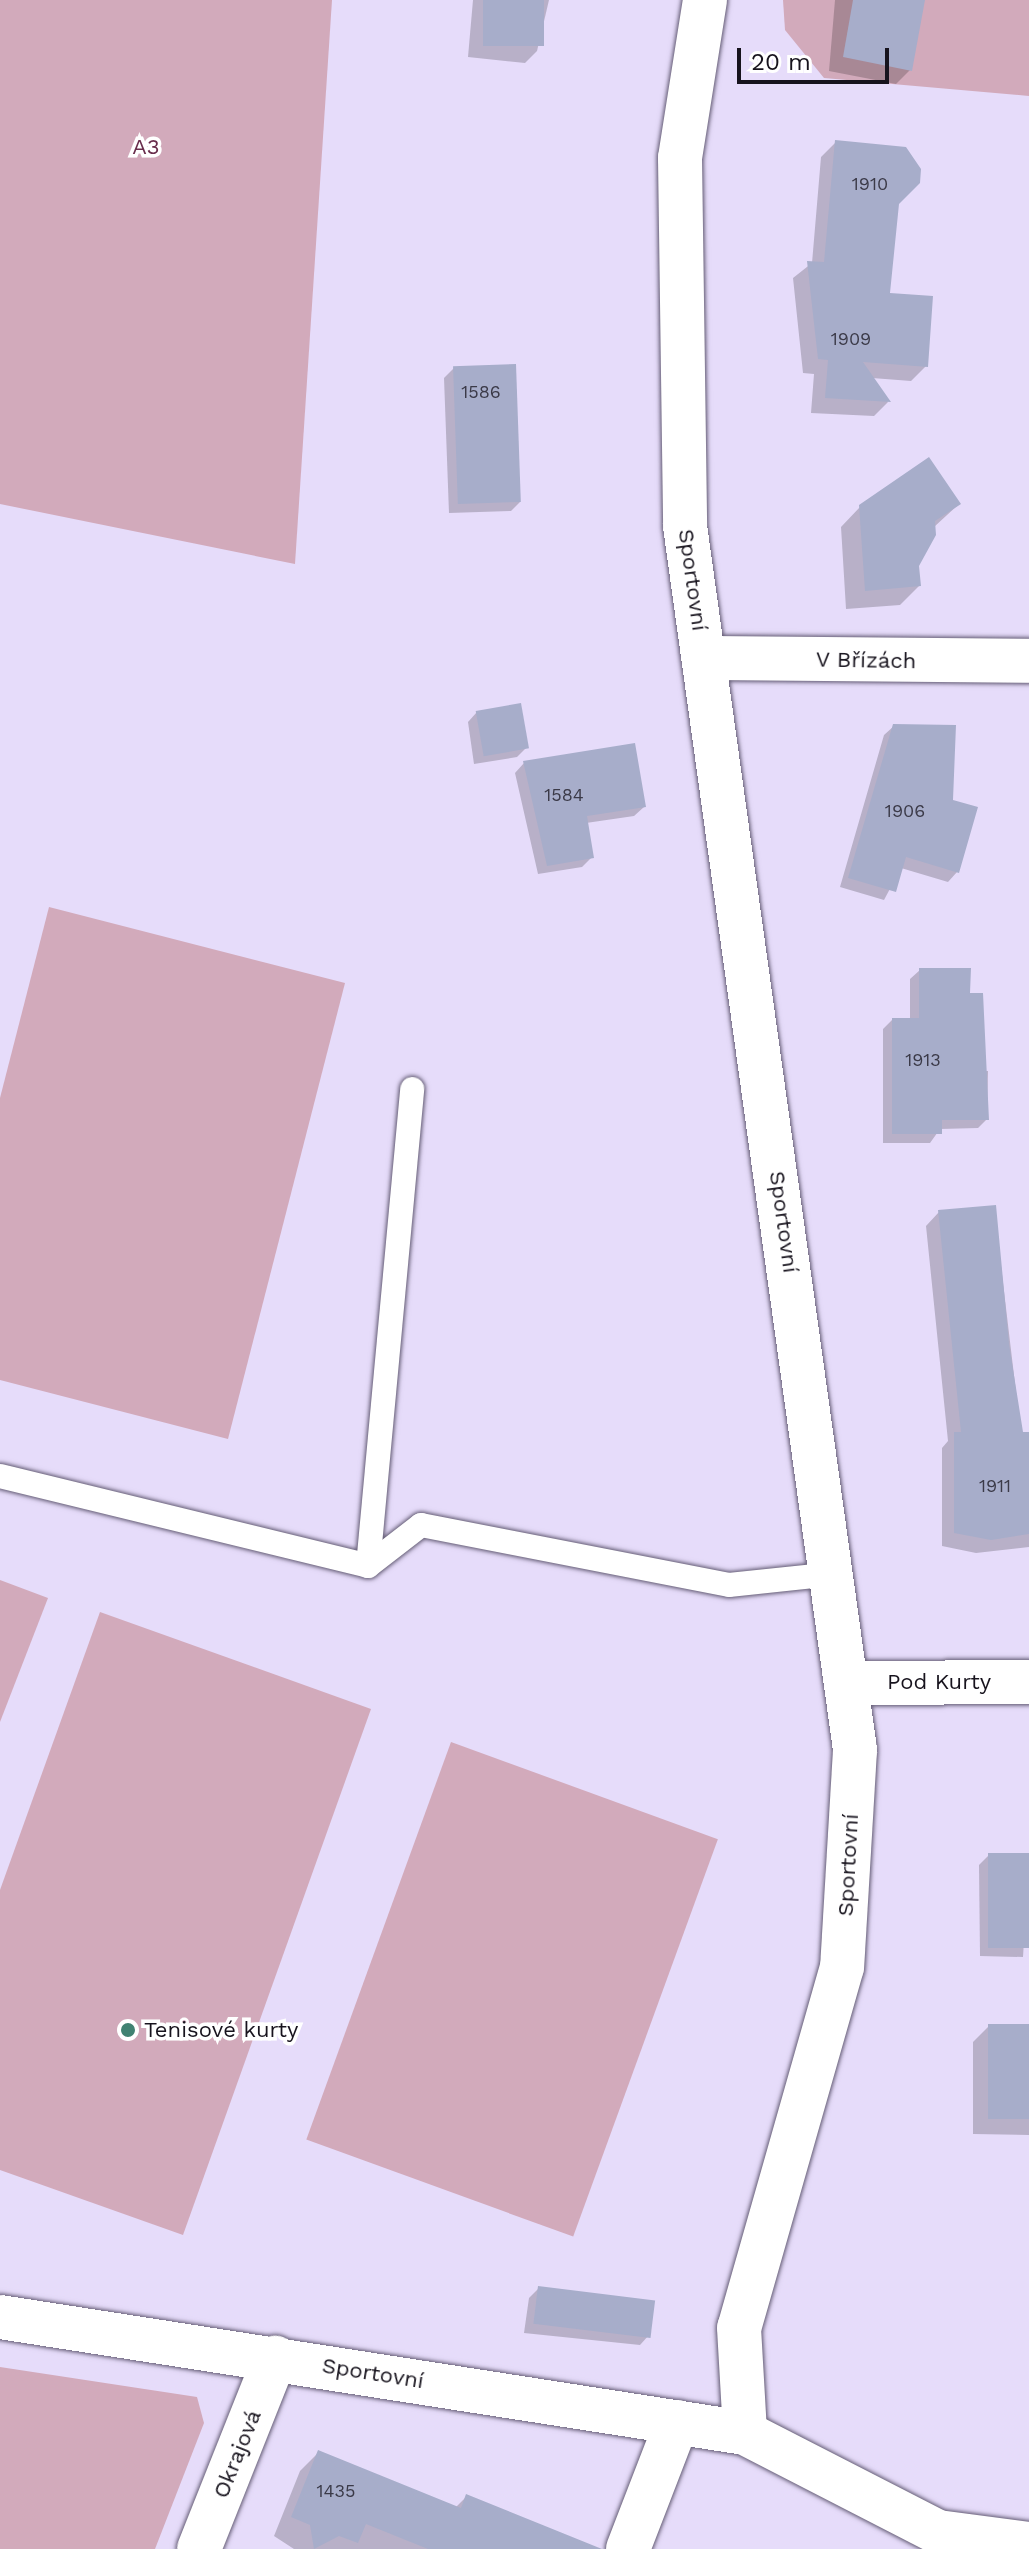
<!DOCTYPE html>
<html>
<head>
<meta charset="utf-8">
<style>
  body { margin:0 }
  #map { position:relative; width:1029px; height:2549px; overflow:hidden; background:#e6dcfa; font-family:"Work Sans",sans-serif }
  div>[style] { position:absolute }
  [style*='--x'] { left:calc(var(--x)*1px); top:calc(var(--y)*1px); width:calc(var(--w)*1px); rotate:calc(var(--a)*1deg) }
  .green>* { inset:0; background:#d2aabb; transform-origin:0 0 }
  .shadow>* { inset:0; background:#0003 }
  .building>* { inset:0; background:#a7adca; transform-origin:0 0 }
  .roads { filter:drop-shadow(0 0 2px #655d76) drop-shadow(0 0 2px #655d76) }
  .lane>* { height:24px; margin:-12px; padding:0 12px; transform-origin:12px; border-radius:12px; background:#fff }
  .street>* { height:44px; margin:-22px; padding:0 22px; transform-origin:22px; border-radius:22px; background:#fff }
  .dots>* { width:22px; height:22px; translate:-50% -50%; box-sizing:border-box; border:4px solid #fff; border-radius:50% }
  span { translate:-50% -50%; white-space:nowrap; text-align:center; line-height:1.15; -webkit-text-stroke:7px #fff; paint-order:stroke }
  .number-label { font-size:18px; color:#3b3a48 }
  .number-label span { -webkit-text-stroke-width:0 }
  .park-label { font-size:22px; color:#6a2e4d }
  .street-label { font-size:22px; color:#17131d }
  .poi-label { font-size:22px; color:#17131d }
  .left { translate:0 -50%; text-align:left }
  .scale { position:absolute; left:737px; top:48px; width:152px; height:36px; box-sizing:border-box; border:4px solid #17131d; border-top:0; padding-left:10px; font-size:24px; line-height:28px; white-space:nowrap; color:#17131d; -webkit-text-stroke:6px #fff; paint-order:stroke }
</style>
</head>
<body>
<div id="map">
  <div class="green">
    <div style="clip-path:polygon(0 0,332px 0,295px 564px,0 504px)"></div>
    <div style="clip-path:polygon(783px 0,1029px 0,1029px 96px,824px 78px,785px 30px)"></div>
    <div style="clip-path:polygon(49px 907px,345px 983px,228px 1439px,0 1380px,0 1098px)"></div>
    <div style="clip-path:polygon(0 1580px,48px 1598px,0 1722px)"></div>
    <div style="clip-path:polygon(100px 1612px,371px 1709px,183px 2235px,0 2170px,0 1890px)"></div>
    <div style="left:451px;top:1742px;width:284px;height:423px;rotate:20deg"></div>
    <div style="clip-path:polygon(0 2367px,197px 2397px,204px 2423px,155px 2549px,0 2549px)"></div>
  </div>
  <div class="shadow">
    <div style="clip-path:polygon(473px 0,549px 0,537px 51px,525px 63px,468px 57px)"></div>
    <div style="clip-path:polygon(835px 0,923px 0,910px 70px,896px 84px,829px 71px)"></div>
    <div style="clip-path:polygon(836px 142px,897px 203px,888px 295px,926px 366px,911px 381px,872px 378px,888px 402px,874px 416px,811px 413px,814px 374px,803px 373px,793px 278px,812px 263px,821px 157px)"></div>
    <div style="clip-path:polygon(454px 368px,520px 502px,511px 511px,449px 513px,444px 378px)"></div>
    <div style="clip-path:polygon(959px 504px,934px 527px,917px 566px,919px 586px,900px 605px,846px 609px,841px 527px,860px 507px)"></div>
    <div style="clip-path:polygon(477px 712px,527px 747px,517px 757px,474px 764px,468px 722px)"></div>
    <div style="clip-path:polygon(894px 726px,951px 801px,957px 872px,948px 882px,901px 868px,884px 900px,840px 887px,884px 735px)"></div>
    <div style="clip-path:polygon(524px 763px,644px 807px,634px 816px,586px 823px,592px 857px,582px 867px,538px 874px,515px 773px)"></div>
    <div style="clip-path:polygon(920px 970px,968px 995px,981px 1071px,988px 1071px,987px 1119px,978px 1128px,940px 1129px,930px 1143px,883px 1143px,883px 1029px,892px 1020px,910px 1020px,910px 979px)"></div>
    <div style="clip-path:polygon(994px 1207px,1021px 1434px,1029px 1434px,1029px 1547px,976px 1553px,942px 1546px,942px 1448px,948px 1441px,926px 1226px,939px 1212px)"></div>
    <div style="clip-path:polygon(989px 1855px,1029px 1855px,1023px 1957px,980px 1956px,979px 1865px)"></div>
    <div style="clip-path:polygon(989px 2026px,1029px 2026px,1029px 2135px,973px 2134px,973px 2042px)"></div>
    <div style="clip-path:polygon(539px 2288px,649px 2335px,640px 2345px,524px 2333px,529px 2298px)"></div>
    <div style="clip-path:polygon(318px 2453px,455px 2508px,467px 2496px,553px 2549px,294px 2549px,274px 2536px,300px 2471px)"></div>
  </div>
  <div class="building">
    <div style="left:483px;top:0;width:61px;height:46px"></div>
    <div style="clip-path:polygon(853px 0,925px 0,912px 71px,843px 57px)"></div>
    <div style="clip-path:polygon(835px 140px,906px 147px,921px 169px,920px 183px,899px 204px,890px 293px,933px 296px,928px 367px,863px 362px,891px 402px,825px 398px,828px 360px,818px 359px,807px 261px,824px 262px)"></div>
    <div style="left:516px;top:364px;width:138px;height:63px;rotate:88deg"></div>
    <div style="clip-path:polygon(929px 457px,961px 504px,935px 521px,936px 535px,919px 566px,921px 586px,865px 591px,859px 505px)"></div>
    <div style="left:521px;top:703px;width:46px;height:46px;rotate:80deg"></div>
    <div style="clip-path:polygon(893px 724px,956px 725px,953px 800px,978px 807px,959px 873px,906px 857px,896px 892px,848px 878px)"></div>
    <div style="clip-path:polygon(635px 743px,646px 807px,587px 816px,594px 858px,547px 866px,523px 761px)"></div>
    <div style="clip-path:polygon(919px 968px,971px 968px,970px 993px,983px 993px,989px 1120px,942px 1120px,942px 1134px,892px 1134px,892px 1018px,919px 1018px)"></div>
    <div style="clip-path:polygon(996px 1205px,1009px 1344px,1023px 1432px,1029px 1432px,1029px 1534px,991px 1540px,954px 1533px,954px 1432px,961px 1432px,938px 1210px)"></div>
    <div style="left:988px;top:1853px;width:41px;height:95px"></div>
    <div style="left:988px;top:2024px;width:41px;height:95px"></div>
    <div style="left:538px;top:2286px;width:118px;height:38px;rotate:7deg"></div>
    <div style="clip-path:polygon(318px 2450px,461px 2508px,466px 2494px,602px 2549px,428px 2549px,366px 2524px,358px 2543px,339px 2536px,314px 2549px,310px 2525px,291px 2517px)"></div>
  </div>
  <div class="roads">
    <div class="lane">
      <div style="--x:0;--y:1476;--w:379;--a:13.7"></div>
      <div style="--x:368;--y:1566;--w:67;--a:-37.7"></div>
      <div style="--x:421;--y:1525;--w:314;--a:11"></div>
      <div style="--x:729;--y:1585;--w:106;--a:-6"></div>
      <div style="--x:368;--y:1566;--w:479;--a:-84.7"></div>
    </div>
    <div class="street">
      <div style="--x:705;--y:0;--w:160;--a:99"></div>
      <div style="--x:680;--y:158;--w:368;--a:89.2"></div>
      <div style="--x:685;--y:526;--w:1236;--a:82.09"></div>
      <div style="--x:855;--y:1750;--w:217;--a:93.4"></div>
      <div style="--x:842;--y:1967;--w:375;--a:105.9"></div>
      <div style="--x:739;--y:2328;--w:105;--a:86.7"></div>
      <div style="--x:704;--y:658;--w:325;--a:0.5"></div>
      <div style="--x:850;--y:1683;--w:179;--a:-0.3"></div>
      <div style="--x:0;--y:2317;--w:754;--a:8.85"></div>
      <div style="--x:745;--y:2433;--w:217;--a:27.2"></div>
      <div style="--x:938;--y:2532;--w:21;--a:53"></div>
      <div style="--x:938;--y:2532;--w:92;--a:7.5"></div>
      <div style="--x:199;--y:2549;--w:206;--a:-68.3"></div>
      <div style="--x:628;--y:2549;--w:136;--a:-68.9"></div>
    </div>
  </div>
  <div class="dots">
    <div style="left:128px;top:2030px;background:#408272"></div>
  </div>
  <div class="number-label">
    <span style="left:870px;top:184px">1910</span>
    <span style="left:851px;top:339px">1909</span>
    <span style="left:481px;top:392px">1586</span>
    <span style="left:564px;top:795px">1584</span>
    <span style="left:905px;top:811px">1906</span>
    <span style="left:923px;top:1060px">1913</span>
    <span style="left:995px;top:1486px">1911</span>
    <span style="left:336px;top:2491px">1435</span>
  </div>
  <div class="park-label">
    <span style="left:146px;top:147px">A3</span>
  </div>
  <div class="street-label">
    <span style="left:693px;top:580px;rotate:82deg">Sportovní</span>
    <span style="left:866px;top:660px;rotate:1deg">V Břízách</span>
    <span style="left:784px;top:1222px;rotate:82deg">Sportovní</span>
    <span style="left:939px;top:1682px">Pod Kurty</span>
    <span style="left:848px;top:1865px;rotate:-87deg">Sportovní</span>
    <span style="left:373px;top:2373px;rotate:9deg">Sportovní</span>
    <span style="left:237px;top:2454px;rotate:-68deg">Okrajová</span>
  </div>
  <div class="poi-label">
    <span class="left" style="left:144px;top:2030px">Tenisové kurty</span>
  </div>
  <div class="scale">20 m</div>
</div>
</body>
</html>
